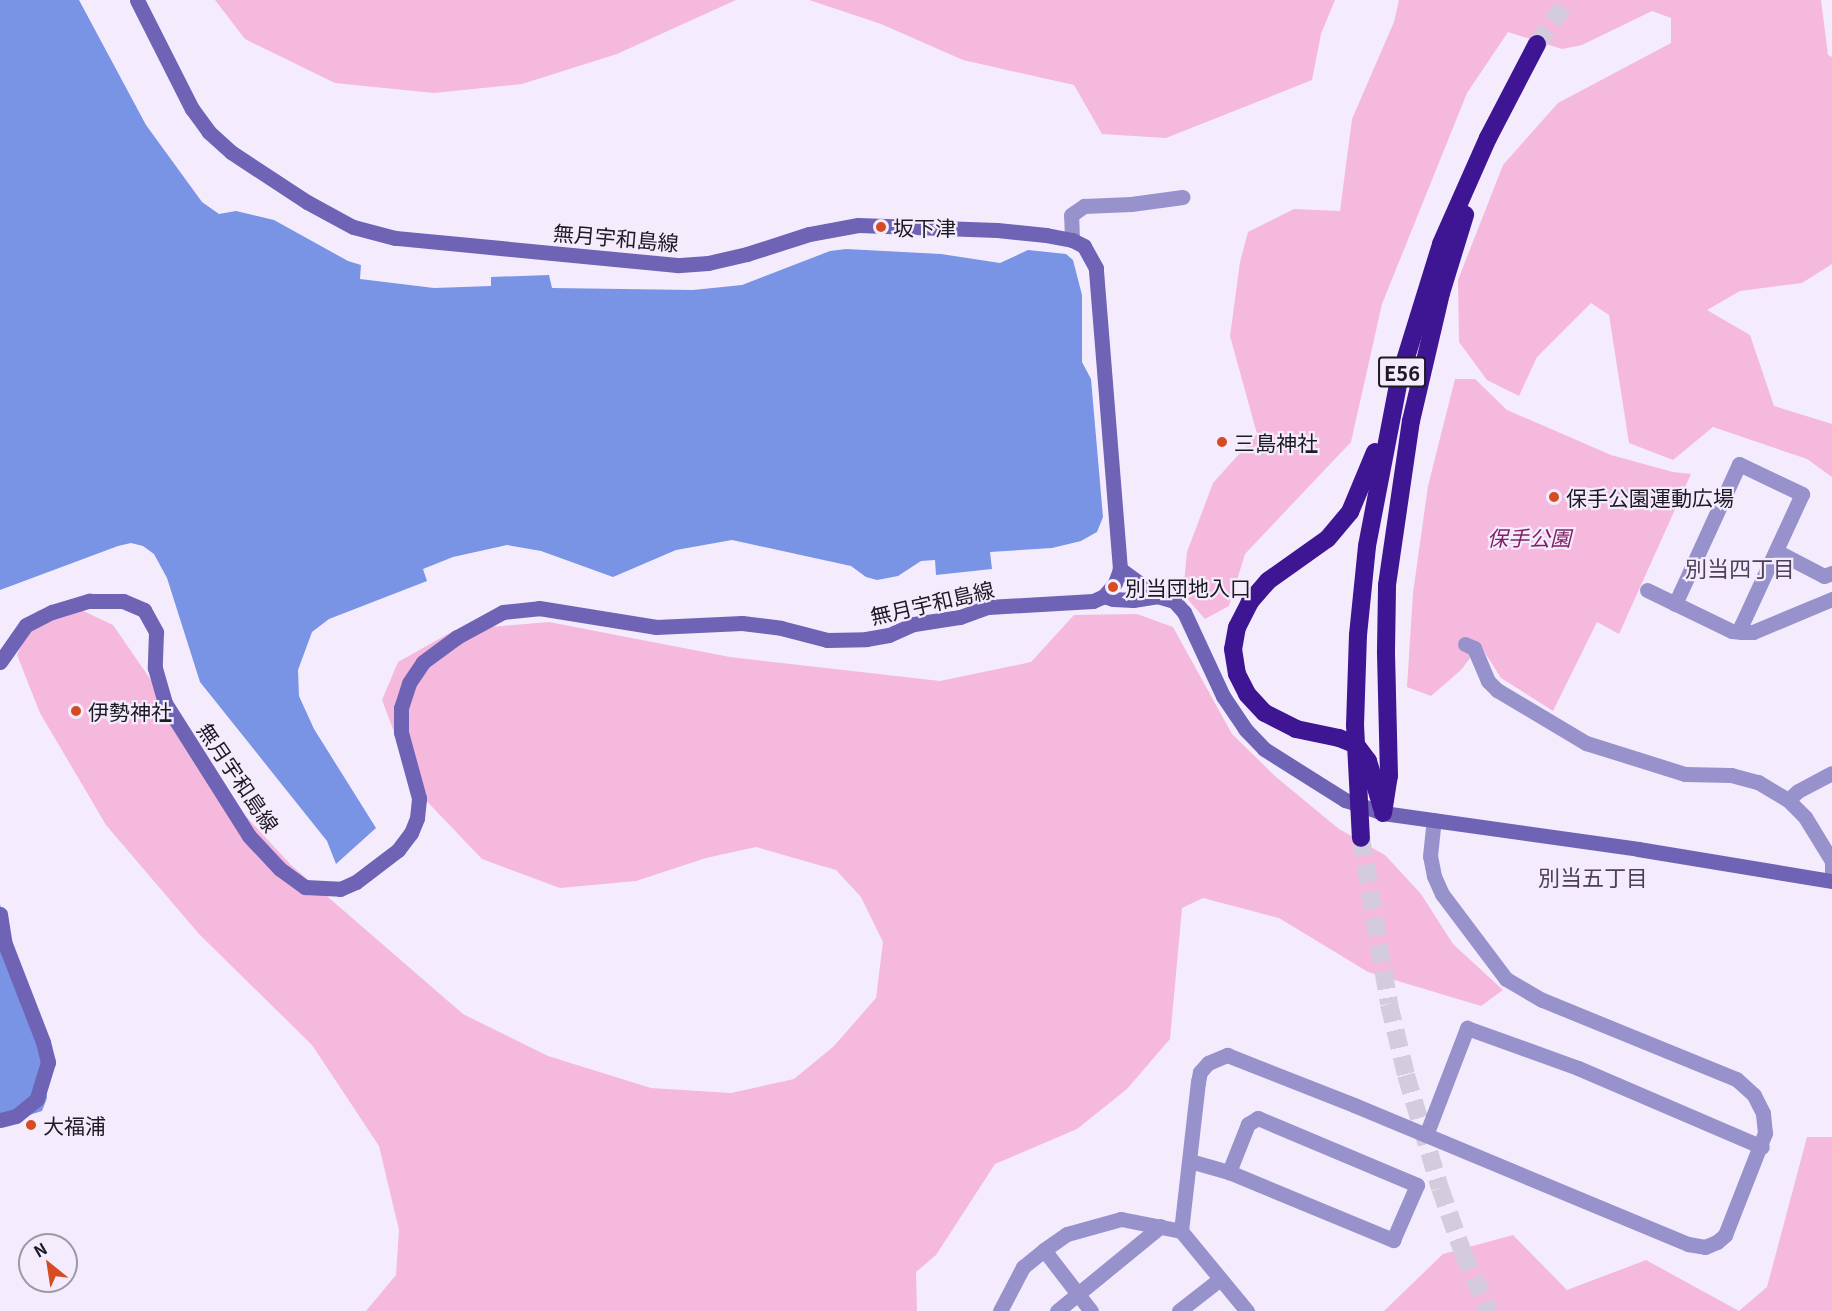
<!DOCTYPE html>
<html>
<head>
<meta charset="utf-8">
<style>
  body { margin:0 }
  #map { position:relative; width:1832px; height:1311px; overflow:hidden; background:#f4ecfd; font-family:Georgia,"Noto Sans JP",serif }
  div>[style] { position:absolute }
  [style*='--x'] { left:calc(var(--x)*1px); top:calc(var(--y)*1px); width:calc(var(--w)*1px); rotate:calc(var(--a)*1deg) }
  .green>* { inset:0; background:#f5b9dd }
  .water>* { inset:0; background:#7a94e5 }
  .highway-tunnel>* { height:18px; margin-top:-9px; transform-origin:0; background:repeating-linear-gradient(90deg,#d4ccdc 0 18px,transparent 0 27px) }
  .street>* { height:15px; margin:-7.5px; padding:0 7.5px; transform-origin:7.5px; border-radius:7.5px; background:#9792cb }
  .secondary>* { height:15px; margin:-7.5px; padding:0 7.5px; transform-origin:7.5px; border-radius:7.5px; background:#6e63b5 }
  .highway>* { height:18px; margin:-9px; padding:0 9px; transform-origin:9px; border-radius:9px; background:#3e1593 }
  .highway-bridge>* { height:18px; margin:-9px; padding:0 9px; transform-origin:9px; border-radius:9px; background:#3e1593 }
  .dots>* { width:16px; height:16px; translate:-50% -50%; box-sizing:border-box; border:3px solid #f4ecfd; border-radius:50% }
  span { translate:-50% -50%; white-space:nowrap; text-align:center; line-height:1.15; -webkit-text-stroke:4.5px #f4ecfd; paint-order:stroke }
  .shield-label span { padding:2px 4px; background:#f4ecfd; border:2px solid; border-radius:4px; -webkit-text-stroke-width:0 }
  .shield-label { font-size:20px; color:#1e1a24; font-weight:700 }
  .poi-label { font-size:21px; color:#1e1a24 }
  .left { translate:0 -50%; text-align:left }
  .street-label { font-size:21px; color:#1e1a24 }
  .park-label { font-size:21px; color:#811e65; font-style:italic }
  .neighbourhood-label { font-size:22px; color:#4c4158 }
  .north { position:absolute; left:18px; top:1233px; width:60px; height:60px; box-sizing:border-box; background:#f4ecfd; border:2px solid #9e98a6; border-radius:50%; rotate:330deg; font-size:16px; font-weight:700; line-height:24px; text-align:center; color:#1e1a24 }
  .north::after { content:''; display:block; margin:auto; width:21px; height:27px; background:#d54c23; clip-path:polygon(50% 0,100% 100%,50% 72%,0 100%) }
</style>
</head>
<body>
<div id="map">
  <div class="green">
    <div style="clip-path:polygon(215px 0,736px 0,617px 54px,522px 84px,434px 93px,335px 83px,245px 39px)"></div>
    <div style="clip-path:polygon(809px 0,1335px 0,1321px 34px,1312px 80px,1166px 138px,1102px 134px,1074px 85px,963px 60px,881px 24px)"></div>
    <div style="clip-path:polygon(1399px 0,1821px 0,1828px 55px,1832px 57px,1832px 264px,1802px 283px,1740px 291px,1707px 310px,1750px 335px,1774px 406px,1832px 424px,1832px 477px,1807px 459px,1713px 427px,1673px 460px,1629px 443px,1609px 315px,1591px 303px,1537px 357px,1519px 396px,1487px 380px,1459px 342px,1458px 280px,1503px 165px,1558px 103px,1671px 43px,1671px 18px,1652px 11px,1582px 45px,1562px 49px,1508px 32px,1467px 93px,1382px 304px,1351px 442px,1245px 554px,1229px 606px,1205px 619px,1183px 594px,1187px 552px,1213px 483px,1257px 434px,1230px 336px,1240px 262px,1248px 232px,1294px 209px,1340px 211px,1352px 119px,1394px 22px)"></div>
    <div style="clip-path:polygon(1455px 379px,1475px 379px,1507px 410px,1611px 455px,1673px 472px,1691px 474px,1619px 634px,1597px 622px,1553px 711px,1501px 678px,1480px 645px,1461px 670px,1431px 696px,1407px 687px,1413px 593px,1428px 486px)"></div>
    <div style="clip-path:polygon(69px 604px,113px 625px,242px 812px,291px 865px,463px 1014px,548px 1056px,651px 1088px,731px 1093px,794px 1079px,834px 1046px,876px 998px,883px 942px,861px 897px,836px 870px,756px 847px,706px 858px,636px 881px,560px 888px,482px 859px,416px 790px,382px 700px,398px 662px,455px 630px,549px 622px,730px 657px,940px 681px,1031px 662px,1074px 615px,1137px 614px,1173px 627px,1232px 734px,1276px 777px,1339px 829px,1385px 855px,1421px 894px,1453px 944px,1503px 990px,1481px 1006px,1368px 972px,1279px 918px,1203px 898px,1182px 908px,1170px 1039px,1127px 1089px,1077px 1129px,995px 1164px,936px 1255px,916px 1272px,917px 1311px,366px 1311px,396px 1275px,399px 1230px,379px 1146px,312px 1045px,199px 934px,106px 825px,40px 713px,17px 655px,37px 611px)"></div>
    <div style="clip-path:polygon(1807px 1137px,1832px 1137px,1832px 1311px,1384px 1311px,1443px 1254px,1513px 1235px,1567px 1290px,1646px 1260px,1739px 1311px,1767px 1287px)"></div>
  </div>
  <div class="water">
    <div style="clip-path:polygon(0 0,79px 0,146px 125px,202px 202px,219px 214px,236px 211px,274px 220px,348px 261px,361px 265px,360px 279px,434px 288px,491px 286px,491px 277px,549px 275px,552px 288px,693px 290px,742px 285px,830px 251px,846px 249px,941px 254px,1000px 263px,1028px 250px,1066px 254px,1073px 260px,1082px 295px,1082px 362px,1091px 379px,1103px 517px,1097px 532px,1081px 541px,1052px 548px,990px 552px,992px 569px,936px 575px,935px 560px,921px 561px,898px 576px,877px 580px,866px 577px,851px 566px,732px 540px,676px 550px,613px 577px,541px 551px,507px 545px,453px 557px,423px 569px,427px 581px,329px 619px,312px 632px,298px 670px,299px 696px,314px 729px,376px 828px,336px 864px,327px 841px,200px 682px,167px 578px,154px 554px,143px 546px,131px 543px,118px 546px,0 590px)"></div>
    <div style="clip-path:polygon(0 904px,44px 1063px,47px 1098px,42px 1111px,0 1124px)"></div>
  </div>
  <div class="highway-tunnel">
    <div style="--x:1537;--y:44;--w:54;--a:-54.8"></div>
    <div style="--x:1361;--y:838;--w:168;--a:80.4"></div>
    <div style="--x:1389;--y:1004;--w:73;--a:76.5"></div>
    <div style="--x:1406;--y:1075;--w:118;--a:73.3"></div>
    <div style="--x:1440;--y:1188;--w:69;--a:70.5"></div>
    <div style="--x:1463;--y:1253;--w:64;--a:65.9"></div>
  </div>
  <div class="street">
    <div style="--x:1072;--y:240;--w:25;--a:-92"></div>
    <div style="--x:1071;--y:215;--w:16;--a:-35"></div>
    <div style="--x:1084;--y:206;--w:47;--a:-2.4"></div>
    <div style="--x:1131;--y:204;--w:52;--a:-7.7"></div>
    <div style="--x:1776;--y:551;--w:54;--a:27.5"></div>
    <div style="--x:1824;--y:576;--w:9;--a:-21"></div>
    <div style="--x:1647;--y:590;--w:94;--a:25.8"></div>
    <div style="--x:1732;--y:631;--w:10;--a:6"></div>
    <div style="--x:1742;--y:632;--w:11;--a:0"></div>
    <div style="--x:1753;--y:632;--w:86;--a:-22.7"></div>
    <div style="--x:1675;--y:604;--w:154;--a:-65.4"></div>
    <div style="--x:1739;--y:464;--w:70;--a:25.5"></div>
    <div style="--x:1802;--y:494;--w:145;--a:114.8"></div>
    <div style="--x:1741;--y:626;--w:6;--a:81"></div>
    <div style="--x:1465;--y:644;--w:10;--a:24"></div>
    <div style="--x:1474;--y:648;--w:36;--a:67"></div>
    <div style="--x:1488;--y:681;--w:13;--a:45"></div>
    <div style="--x:1497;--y:690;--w:104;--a:30.8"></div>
    <div style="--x:1586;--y:743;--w:104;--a:17.4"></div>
    <div style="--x:1685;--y:774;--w:46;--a:1.2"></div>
    <div style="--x:1731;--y:775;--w:28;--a:15"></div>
    <div style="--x:1758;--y:782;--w:35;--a:31"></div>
    <div style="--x:1788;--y:800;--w:24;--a:45"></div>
    <div style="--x:1805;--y:817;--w:52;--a:58.5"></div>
    <div style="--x:1832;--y:861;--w:19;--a:90"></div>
    <div style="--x:1788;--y:800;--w:13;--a:-42"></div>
    <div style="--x:1798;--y:791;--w:38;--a:-28"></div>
    <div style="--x:1426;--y:1135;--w:115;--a:-69"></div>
    <div style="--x:1467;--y:1028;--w:118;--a:19.8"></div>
    <div style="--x:1578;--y:1068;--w:200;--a:23.2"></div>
    <div style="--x:1190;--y:1161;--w:41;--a:15.8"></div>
    <div style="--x:1229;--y:1172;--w:178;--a:22.5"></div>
    <div style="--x:1393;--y:1240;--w:60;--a:-66.4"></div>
    <div style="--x:1417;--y:1185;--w:173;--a:-157.2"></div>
    <div style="--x:1258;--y:1118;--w:12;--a:149"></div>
    <div style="--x:1248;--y:1124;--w:52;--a:111.6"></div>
    <div style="--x:1181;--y:1231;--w:150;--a:-83.5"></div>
    <div style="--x:1198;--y:1082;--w:10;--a:-79"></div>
    <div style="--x:1200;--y:1072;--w:12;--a:-48"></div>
    <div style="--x:1208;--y:1063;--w:21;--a:-23"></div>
    <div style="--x:1227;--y:1055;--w:136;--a:21.5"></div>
    <div style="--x:1354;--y:1105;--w:362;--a:22.6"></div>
    <div style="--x:1688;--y:1244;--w:17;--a:10"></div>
    <div style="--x:1705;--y:1247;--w:13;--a:-23"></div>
    <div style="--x:1717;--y:1242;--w:11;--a:-41"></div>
    <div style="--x:1725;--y:1235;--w:110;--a:-68.6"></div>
    <div style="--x:1765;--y:1133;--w:20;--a:-96"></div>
    <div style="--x:1763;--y:1113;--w:20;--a:-117"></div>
    <div style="--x:1754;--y:1095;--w:24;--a:-138"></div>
    <div style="--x:1736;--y:1079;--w:209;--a:-157.8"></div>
    <div style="--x:1542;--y:1000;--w:42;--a:-149.7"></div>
    <div style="--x:1506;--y:979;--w:106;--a:-127"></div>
    <div style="--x:1442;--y:894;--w:20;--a:-114"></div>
    <div style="--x:1434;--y:876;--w:20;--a:-101"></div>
    <div style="--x:1430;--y:856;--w:36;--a:-84"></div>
    <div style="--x:1044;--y:1250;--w:77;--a:52.4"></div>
    <div style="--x:1000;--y:1311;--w:50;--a:-62.4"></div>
    <div style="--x:1023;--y:1267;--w:27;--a:-39"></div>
    <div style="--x:1044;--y:1250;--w:28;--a:-35"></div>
    <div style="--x:1067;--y:1234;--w:56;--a:-15.5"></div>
    <div style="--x:1121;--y:1219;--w:61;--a:11.3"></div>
    <div style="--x:1181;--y:1231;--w:104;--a:50.5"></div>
    <div style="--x:1057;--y:1311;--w:134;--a:-39.3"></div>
    <div style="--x:1179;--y:1311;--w:52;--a:-38"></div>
  </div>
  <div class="secondary">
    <div style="--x:1104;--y:596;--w:9;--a:18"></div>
    <div style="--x:1113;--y:599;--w:20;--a:3"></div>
    <div style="--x:1133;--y:600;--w:24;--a:-9"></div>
    <div style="--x:1157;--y:596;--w:46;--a:-143.9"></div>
    <div style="--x:1157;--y:596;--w:18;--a:16"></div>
    <div style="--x:1174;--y:601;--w:15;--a:48"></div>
    <div style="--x:1184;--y:612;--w:93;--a:65.1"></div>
    <div style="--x:1223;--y:696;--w:40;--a:56"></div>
    <div style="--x:1245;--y:729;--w:28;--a:46"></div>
    <div style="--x:1264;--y:749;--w:96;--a:32.2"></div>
    <div style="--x:1345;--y:800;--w:40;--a:18.9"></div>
    <div style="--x:1383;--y:813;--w:258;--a:8"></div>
    <div style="--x:1638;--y:849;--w:197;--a:9.4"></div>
    <div style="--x:0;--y:662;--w:45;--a:-54.9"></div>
    <div style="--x:26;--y:625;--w:29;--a:-27"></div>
    <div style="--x:52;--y:612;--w:39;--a:-17"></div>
    <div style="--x:89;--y:601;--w:34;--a:0"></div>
    <div style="--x:123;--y:601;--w:23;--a:23"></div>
    <div style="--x:144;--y:610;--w:25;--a:61"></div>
    <div style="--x:156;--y:632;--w:36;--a:92"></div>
    <div style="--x:155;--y:668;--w:36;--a:74"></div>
    <div style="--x:165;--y:703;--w:157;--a:57.7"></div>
    <div style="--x:249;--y:836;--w:45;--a:46.8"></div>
    <div style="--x:280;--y:869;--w:31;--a:36"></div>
    <div style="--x:305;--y:887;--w:35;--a:3"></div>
    <div style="--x:340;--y:889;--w:17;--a:-24"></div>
    <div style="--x:356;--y:882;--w:53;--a:-37.3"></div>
    <div style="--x:398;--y:850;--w:21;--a:-53"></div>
    <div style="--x:411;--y:833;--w:16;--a:-68"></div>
    <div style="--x:417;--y:818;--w:20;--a:-84"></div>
    <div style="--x:419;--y:798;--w:68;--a:-105.3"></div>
    <div style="--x:401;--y:732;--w:24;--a:-90"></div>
    <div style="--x:401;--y:708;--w:26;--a:-72"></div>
    <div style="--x:409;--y:683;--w:25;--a:-56"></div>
    <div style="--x:423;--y:662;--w:42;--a:-36.3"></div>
    <div style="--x:457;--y:637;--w:52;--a:-28.5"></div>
    <div style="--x:503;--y:612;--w:36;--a:-6"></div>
    <div style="--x:539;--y:608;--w:119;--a:9.2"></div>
    <div style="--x:656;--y:627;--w:86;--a:-2.7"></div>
    <div style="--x:742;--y:623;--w:39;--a:7"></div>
    <div style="--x:781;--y:628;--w:48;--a:14.6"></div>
    <div style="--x:827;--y:640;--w:39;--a:-1"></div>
    <div style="--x:866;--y:639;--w:23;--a:-10"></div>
    <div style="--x:889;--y:635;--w:27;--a:-24"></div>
    <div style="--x:914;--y:624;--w:47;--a:-8.7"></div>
    <div style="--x:960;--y:617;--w:30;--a:-20"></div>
    <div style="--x:988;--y:607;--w:105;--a:-3.3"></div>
    <div style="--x:1093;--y:601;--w:12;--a:-24"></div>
    <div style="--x:1104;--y:596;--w:17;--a:-50"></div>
    <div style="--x:1115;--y:583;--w:15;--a:-70"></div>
    <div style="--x:1120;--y:569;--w:302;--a:-94.6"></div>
    <div style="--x:1096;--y:268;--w:25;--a:-119"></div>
    <div style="--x:1084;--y:246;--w:13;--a:-153"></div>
    <div style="--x:1072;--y:240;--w:26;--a:-169"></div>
    <div style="--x:1046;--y:235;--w:49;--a:-174.2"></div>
    <div style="--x:997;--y:230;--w:139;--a:-177.9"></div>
    <div style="--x:858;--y:225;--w:50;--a:169.6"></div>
    <div style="--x:809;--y:234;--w:65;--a:162.1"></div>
    <div style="--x:747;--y:254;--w:40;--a:167"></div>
    <div style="--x:708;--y:263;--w:31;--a:176"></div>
    <div style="--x:677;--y:265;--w:283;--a:-174.5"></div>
    <div style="--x:395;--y:238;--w:43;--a:-165.3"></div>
    <div style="--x:353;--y:227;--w:52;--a:-151.5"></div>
    <div style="--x:307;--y:202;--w:91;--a:-146.7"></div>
    <div style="--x:231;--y:152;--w:30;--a:-138"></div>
    <div style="--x:209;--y:132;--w:29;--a:-126"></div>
    <div style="--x:192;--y:109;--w:122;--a:-116.8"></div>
    <div style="--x:0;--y:914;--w:30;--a:81"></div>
    <div style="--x:5;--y:944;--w:105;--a:68.8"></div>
    <div style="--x:43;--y:1042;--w:21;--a:76"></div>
    <div style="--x:48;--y:1062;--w:39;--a:107"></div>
    <div style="--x:37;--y:1099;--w:27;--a:141"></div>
    <div style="--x:16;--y:1116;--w:16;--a:166"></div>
  </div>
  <div class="highway">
    <div style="--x:1375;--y:452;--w:65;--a:112.6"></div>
    <div style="--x:1350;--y:512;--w:35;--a:130"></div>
    <div style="--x:1327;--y:539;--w:72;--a:144.6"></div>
    <div style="--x:1268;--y:581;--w:28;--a:131"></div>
    <div style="--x:1250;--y:602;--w:28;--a:117"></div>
    <div style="--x:1237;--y:627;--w:22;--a:100"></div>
    <div style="--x:1233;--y:649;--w:25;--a:81"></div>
    <div style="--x:1237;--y:674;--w:22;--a:63"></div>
    <div style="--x:1247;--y:694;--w:26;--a:47"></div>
    <div style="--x:1265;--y:713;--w:35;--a:27"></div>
    <div style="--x:1296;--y:729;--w:44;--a:11.8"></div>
    <div style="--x:1339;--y:738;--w:18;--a:22"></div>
    <div style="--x:1356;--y:745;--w:20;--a:53"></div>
    <div style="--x:1368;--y:761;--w:49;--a:73.4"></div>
    <div style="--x:1355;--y:725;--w:90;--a:-88.1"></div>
    <div style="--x:1358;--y:635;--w:89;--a:-84.2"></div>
    <div style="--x:1367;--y:546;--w:169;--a:-79.1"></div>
    <div style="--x:1399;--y:380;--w:142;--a:-72.8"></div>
    <div style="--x:1441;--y:244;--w:116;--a:-66.1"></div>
    <div style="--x:1488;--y:138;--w:106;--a:-62.5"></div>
    <div style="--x:1383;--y:813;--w:37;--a:-81"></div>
    <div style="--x:1389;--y:776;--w:125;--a:-91.4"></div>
    <div style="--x:1386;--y:651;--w:66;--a:-89.1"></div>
    <div style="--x:1387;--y:585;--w:166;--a:-81.7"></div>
    <div style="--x:1411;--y:421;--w:131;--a:-76.8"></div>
    <div style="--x:1441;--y:293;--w:82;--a:-72.9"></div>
  </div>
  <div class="highway-bridge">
    <div style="--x:1355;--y:725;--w:113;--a:87"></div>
  </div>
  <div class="dots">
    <div style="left:881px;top:227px;background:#d54c23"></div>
    <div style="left:1222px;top:442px;background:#d54c23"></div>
    <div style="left:1554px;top:497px;background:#d54c23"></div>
    <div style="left:1113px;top:587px;background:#d54c23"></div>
    <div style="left:76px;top:711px;background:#d54c23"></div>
    <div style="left:31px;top:1125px;background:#d54c23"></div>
  </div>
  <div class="shield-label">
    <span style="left:1402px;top:372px">E56</span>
  </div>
  <div class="poi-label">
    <span class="left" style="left:893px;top:227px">坂下津</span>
    <span class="left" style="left:1234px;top:442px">三島神社</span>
    <span class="left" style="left:1566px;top:497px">保手公園運動広場</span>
    <span class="left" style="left:1125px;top:587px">別当団地入口</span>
    <span class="left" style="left:88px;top:711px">伊勢神社</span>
    <span class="left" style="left:43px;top:1125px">大福浦</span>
  </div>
  <div class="street-label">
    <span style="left:616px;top:237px;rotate:5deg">無月宇和島線</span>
    <span style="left:932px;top:602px;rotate:-13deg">無月宇和島線</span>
    <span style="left:239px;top:777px;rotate:56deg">無月宇和島線</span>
  </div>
  <div class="park-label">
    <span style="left:1529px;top:537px">保手公園</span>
  </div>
  <div class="neighbourhood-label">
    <span style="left:1740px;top:568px">別当四丁目</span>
    <span style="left:1593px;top:877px">別当五丁目</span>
  </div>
  <div class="north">N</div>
</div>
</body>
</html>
